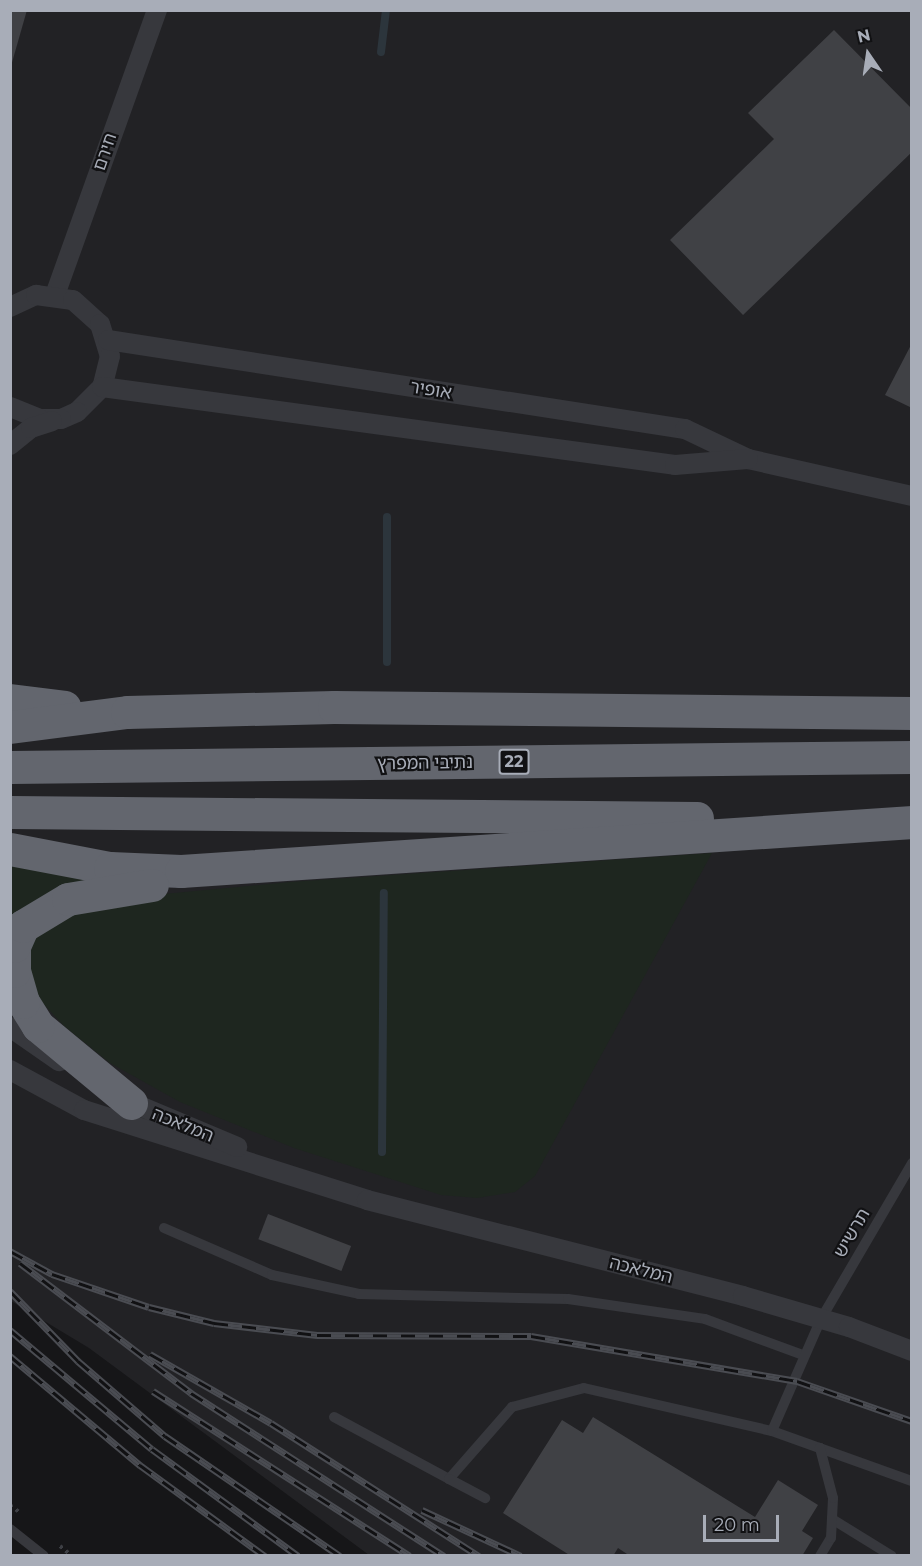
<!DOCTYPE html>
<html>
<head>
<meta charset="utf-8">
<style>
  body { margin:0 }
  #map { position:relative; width:922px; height:1566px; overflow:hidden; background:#161618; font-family:Montserrat,"Noto Sans Hebrew",sans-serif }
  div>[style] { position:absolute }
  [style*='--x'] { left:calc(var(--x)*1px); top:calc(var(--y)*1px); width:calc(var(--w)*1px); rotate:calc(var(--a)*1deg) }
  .built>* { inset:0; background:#222225 }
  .green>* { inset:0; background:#1e261f }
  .stream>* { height:8px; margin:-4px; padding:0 4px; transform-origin:4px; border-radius:4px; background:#2c353c }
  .building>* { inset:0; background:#404145; transform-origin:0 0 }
  .path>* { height:4px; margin-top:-2px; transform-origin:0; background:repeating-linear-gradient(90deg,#3d3f44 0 3px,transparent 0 7.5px) }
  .service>* { height:10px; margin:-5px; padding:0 5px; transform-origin:5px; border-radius:5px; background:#37383d }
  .minor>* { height:20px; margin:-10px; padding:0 10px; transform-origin:10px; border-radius:10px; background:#37383d }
  .motorway>* { height:33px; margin:-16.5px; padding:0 16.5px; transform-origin:16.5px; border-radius:16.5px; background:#63666e }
  .rail>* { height:7px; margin-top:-3.5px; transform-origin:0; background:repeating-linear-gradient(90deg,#111113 0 14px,#4a4c52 0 28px); box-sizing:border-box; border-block:2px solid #4a4c52 }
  span { translate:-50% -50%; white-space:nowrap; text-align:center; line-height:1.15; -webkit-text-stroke:4.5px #111113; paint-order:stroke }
  .shield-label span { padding:2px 4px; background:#111113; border:2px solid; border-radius:4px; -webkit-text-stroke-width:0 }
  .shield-label { font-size:16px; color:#a8adb8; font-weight:700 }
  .street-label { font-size:18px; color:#a8adb8 }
  .frame { position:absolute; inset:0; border:12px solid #a8adb8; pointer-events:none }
  .north { position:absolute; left:838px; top:24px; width:60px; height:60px; -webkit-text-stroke:4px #111113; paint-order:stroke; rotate:347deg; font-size:16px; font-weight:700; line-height:24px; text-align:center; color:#a8adb8 }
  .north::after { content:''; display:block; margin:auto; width:21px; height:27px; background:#a8adb8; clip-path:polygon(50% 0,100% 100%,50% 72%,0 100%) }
  .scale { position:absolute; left:703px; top:1515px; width:76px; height:27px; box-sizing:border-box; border:3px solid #a8adb8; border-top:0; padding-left:8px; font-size:18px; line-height:21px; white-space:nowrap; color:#a8adb8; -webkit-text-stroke:4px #111113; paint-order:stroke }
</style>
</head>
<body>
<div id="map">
  <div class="built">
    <div style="clip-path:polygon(11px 11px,911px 11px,911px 1555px,369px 1555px,89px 1348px,11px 1301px)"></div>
  </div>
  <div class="green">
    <div style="clip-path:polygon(712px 853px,535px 1176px,515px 1192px,477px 1198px,441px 1195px,294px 1148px,180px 1102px,110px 1063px,64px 1026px,37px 997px,24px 963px,31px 935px,100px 900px,290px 882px)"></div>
    <div style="clip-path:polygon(11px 862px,130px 877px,11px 935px)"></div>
  </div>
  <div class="stream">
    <div style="--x:381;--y:52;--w:42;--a:-83.2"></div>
    <div style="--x:387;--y:662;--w:145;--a:-90"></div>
    <div style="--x:382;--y:1152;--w:259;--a:-89.6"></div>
  </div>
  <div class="building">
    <div style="clip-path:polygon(10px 10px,27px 10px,11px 66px,10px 66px)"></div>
    <div style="clip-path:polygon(834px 30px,912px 109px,912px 152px,743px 315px,670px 240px,774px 139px,748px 113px)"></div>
    <div style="clip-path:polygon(912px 343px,912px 408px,885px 395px)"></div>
    <div style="left:268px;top:1214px;width:89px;height:27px;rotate:21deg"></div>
    <div style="clip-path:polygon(593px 1417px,755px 1517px,778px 1480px,818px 1505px,802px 1531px,813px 1538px,802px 1556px,630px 1556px,618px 1548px,613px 1556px,571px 1556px,503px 1513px,562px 1420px,583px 1433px)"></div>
  </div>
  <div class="path">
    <div style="--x:10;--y:1505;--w:11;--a:38"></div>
    <div style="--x:60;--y:1546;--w:16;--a:40"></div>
  </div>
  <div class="service">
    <div style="--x:164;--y:1228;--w:118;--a:23.5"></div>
    <div style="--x:272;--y:1275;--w:89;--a:12.3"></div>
    <div style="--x:359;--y:1294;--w:209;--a:1.4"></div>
    <div style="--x:568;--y:1299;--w:138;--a:8.3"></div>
    <div style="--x:705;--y:1319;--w:104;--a:20.2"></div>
    <div style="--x:334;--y:1417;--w:131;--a:28.3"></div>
    <div style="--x:449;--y:1479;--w:96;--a:-48.8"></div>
    <div style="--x:512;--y:1407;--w:74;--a:-14.8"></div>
    <div style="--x:584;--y:1388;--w:193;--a:12.9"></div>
    <div style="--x:772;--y:1431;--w:149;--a:19.7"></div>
    <div style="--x:772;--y:1431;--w:122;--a:-66.4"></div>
    <div style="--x:821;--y:1319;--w:181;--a:-59.7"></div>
    <div style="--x:449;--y:1479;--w:41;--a:27.8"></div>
    <div style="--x:832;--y:1519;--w:70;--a:31.7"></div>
    <div style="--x:10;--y:1529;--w:43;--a:38.5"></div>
    <div style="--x:820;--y:1556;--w:21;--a:-59"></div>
    <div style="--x:831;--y:1538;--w:40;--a:-87.1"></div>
    <div style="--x:833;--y:1498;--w:52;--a:-104.6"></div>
  </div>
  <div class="minor">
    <div style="--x:55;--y:295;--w:303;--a:-70.3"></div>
    <div style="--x:10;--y:307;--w:29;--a:-25"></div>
    <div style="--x:36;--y:295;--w:37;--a:8"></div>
    <div style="--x:73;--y:300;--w:36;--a:42"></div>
    <div style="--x:100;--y:324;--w:34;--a:73"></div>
    <div style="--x:110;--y:356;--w:32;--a:104"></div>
    <div style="--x:102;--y:387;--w:35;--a:135"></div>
    <div style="--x:77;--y:412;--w:17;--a:156"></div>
    <div style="--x:61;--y:419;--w:21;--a:180"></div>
    <div style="--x:40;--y:419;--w:32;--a:-158"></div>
    <div style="--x:108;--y:340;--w:584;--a:8.77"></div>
    <div style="--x:685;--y:429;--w:70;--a:25.5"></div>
    <div style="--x:748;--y:459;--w:168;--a:12.7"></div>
    <div style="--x:102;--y:387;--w:578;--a:7.75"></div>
    <div style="--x:675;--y:465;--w:73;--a:-4.7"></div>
    <div style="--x:10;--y:445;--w:27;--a:-39"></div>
    <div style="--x:31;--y:428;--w:22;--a:-18"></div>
    <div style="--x:10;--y:1027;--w:60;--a:34.8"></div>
    <div style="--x:10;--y:1070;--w:84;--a:28.4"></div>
    <div style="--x:84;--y:1110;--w:297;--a:17.6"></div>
    <div style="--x:367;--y:1200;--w:388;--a:14.3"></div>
    <div style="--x:743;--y:1296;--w:110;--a:16.3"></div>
    <div style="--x:849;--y:1327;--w:67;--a:20.9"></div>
    <div style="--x:123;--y:1099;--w:124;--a:22.8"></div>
  </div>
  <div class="motorway">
    <div style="--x:10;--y:700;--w:55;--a:7.3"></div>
    <div style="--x:10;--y:727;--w:118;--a:-7.3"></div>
    <div style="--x:127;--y:712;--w:207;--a:-1.4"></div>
    <div style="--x:334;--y:707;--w:578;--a:0.59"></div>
    <div style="--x:10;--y:767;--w:902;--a:-0.64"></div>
    <div style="--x:10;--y:812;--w:687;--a:0.5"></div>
    <div style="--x:10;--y:849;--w:102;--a:10.8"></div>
    <div style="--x:110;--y:868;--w:71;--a:2.4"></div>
    <div style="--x:181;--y:871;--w:733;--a:-3.83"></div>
    <div style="--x:131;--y:1103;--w:121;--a:-140.4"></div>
    <div style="--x:38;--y:1026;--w:28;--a:-122"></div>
    <div style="--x:23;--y:1002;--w:32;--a:-106"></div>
    <div style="--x:14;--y:971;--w:25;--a:-90"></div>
    <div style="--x:14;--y:946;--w:22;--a:-66"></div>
    <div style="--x:23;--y:926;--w:52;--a:-31"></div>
    <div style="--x:68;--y:899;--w:85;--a:-9.5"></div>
  </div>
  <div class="rail">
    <div style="--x:10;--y:1251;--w:48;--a:28.7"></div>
    <div style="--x:52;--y:1274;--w:102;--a:18.8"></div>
    <div style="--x:149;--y:1307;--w:67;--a:13.8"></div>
    <div style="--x:214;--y:1323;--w:104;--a:6.6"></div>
    <div style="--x:317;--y:1335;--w:214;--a:0.3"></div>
    <div style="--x:531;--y:1336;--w:270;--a:9.6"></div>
    <div style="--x:797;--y:1381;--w:122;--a:19.2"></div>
    <div style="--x:20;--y:1263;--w:215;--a:37.2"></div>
    <div style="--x:191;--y:1393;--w:301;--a:32.8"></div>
    <div style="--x:10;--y:1291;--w:98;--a:45.8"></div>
    <div style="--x:78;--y:1361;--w:115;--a:40.8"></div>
    <div style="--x:165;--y:1436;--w:212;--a:34.4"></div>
    <div style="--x:10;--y:1330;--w:185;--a:40"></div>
    <div style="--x:152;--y:1449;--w:181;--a:36.2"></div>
    <div style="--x:150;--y:1354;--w:139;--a:29.7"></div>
    <div style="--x:271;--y:1423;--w:247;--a:32.6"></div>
    <div style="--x:10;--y:1356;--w:170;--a:40"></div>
    <div style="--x:140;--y:1465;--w:155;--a:36.1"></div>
    <div style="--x:153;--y:1391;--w:305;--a:32.7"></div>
    <div style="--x:422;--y:1510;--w:109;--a:24.9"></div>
  </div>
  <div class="shield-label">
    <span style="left:514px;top:762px">22</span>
  </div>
  <div class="street-label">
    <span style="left:105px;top:152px;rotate:-71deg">חירם</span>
    <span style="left:431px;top:390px;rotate:9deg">אופיר</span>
    <span style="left:425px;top:763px;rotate:-1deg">נתיבי המפרץ</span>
    <span style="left:183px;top:1125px;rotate:22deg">המלאכה</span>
    <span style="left:852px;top:1233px;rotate:-60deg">תרשיש</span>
    <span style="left:641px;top:1270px;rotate:14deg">המלאכה</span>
  </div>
  <div class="frame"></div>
  <div class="north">N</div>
  <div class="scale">20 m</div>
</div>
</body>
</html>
